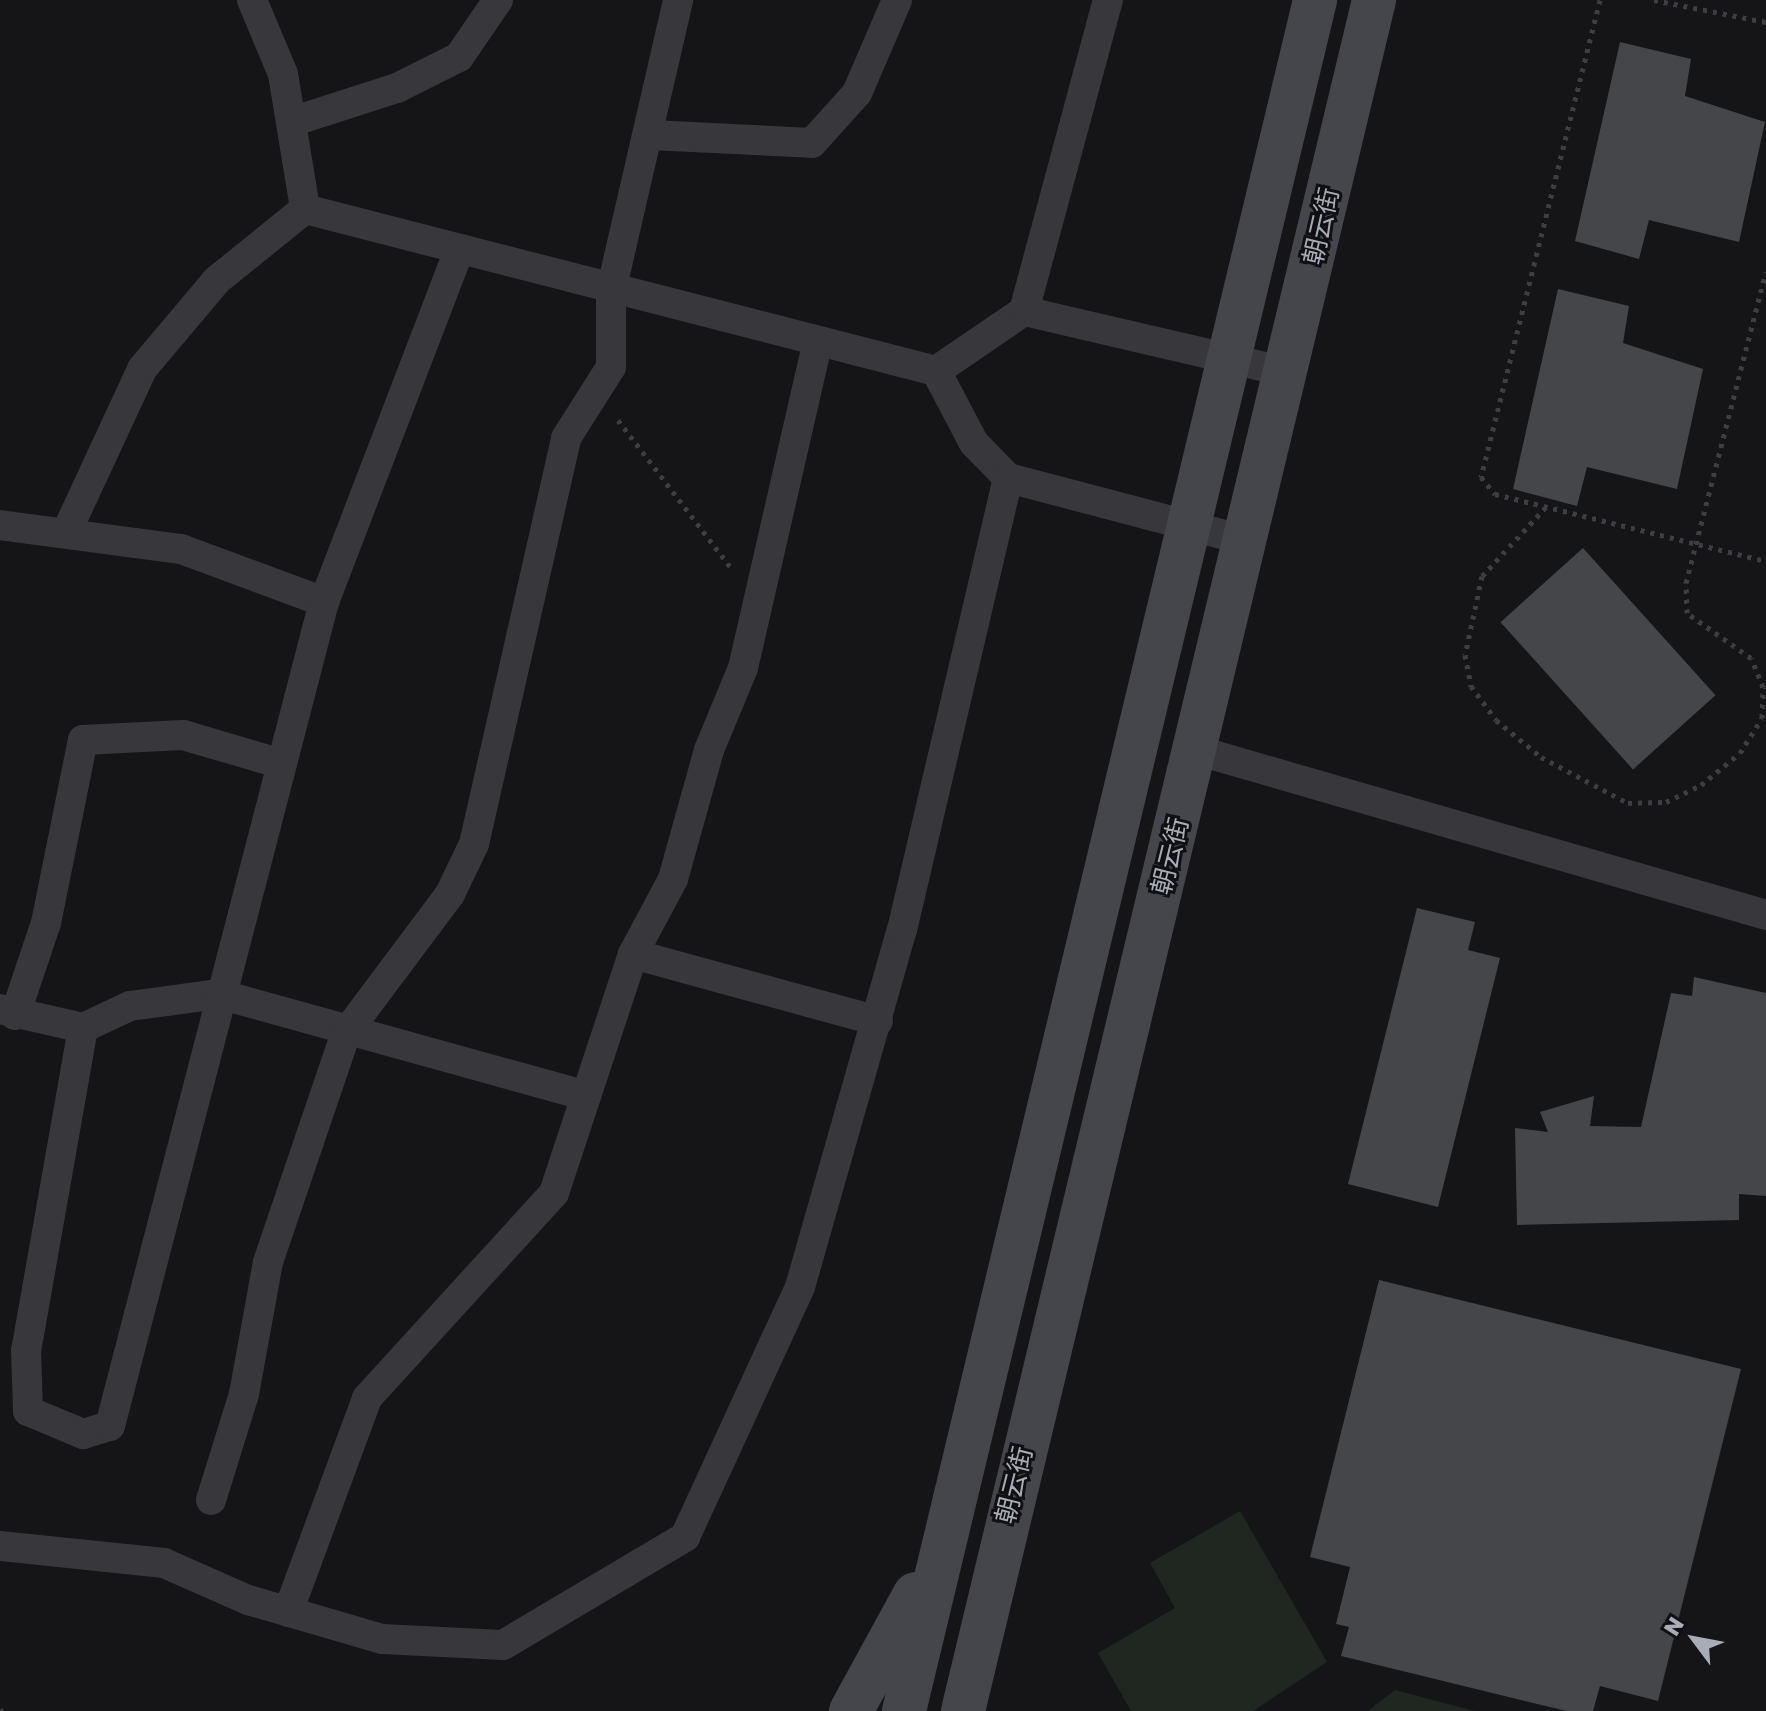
<!DOCTYPE html>
<html>
<head>
<meta charset="utf-8">
<style>
  body { margin:0 }
  #map { position:relative; width:1766px; height:1711px; overflow:hidden; background:#151517; font-family:"Golos Text","Noto Sans SC",sans-serif }
  div>[style] { position:absolute }
  [style*='--x'] { left:calc(var(--x)*1px); top:calc(var(--y)*1px); width:calc(var(--w)*1px); rotate:calc(var(--a)*1deg) }
  .green>* { inset:0; background:#202721 }
  .building>* { inset:0; background:#45464a; transform-origin:0 0 }
  .path>* { height:5px; margin-top:-2.5px; transform-origin:0; background:repeating-linear-gradient(90deg,#3d3e43 0 4px,transparent 0 10px) }
  .minor>* { height:30px; margin:-15px; padding:0 15px; transform-origin:15px; border-radius:15px; background:#37373c }
  .secondary>* { height:44px; margin:-22px; padding:0 22px; transform-origin:22px; border-radius:22px; background:#45464c }
  span { translate:-50% -50%; white-space:nowrap; text-align:center; line-height:1.15; -webkit-text-stroke:6px #101012; paint-order:stroke }
  .street-label { font-size:26px; color:#a8acb6 }
  .north { position:absolute; left:1654px; top:1599px; width:80px; height:80px; -webkit-text-stroke:6px #101012; paint-order:stroke; rotate:302deg; font-size:22px; font-weight:700; line-height:32px; text-align:center; color:#a8acb6 }
  .north::after { content:''; display:block; margin:auto; width:28px; height:36px; background:#a8acb6; clip-path:polygon(50% 0,100% 100%,50% 72%,0 100%) }
</style>
</head>
<body>
<div id="map">
  <div class="green">
    <div style="clip-path:polygon(1240px 1511px,1327px 1662px,1253px 1711px,1131px 1711px,1098px 1653px,1175px 1608px,1150px 1563px)"></div>
    <div style="clip-path:polygon(1395px 1690px,1474px 1711px,1368px 1711px)"></div>
  </div>
  <div class="building">
    <div style="clip-path:polygon(1620px 42px,1691px 59px,1685px 96px,1765px 122px,1739px 242px,1649px 220px,1639px 259px,1575px 241px)"></div>
    <div style="clip-path:polygon(1558px 289px,1629px 306px,1623px 343px,1703px 369px,1677px 489px,1587px 467px,1577px 506px,1513px 489px)"></div>
    <div style="left:1583px;top:548px;width:198px;height:111px;rotate:48deg"></div>
    <div style="clip-path:polygon(1417px 908px,1475px 922px,1468px 950px,1500px 958px,1438px 1207px,1348px 1184px)"></div>
    <div style="clip-path:polygon(1694px 977px,1766px 993px,1766px 1196px,1739px 1194px,1739px 1220px,1517px 1225px,1515px 1128px,1548px 1132px,1540px 1112px,1594px 1096px,1590px 1126px,1641px 1127px,1671px 993px,1692px 996px)"></div>
    <div style="clip-path:polygon(1379px 1280px,1741px 1369px,1658px 1701px,1600px 1686px,1593px 1711px,1566px 1711px,1341px 1656px,1349px 1627px,1336px 1624px,1350px 1567px,1310px 1557px)"></div>
  </div>
  <div class="path">
    <div style="--x:1600;--y:0;--w:492;--a:104"></div>
    <div style="--x:1481;--y:477;--w:22;--a:51"></div>
    <div style="--x:1495;--y:494;--w:279;--a:13.9"></div>
    <div style="--x:1654;--y:0;--w:114;--a:11.1"></div>
    <div style="--x:618;--y:420;--w:186;--a:52.6"></div>
    <div style="--x:1546;--y:507;--w:94;--a:132.8"></div>
    <div style="--x:1482;--y:576;--w:81;--a:102.1"></div>
    <div style="--x:1465;--y:655;--w:32;--a:79"></div>
    <div style="--x:1471;--y:686;--w:42;--a:53.7"></div>
    <div style="--x:1496;--y:720;--w:58;--a:39.4"></div>
    <div style="--x:1541;--y:757;--w:98;--a:27.9"></div>
    <div style="--x:1628;--y:803;--w:38;--a:-2"></div>
    <div style="--x:1666;--y:802;--w:39;--a:-26"></div>
    <div style="--x:1701;--y:785;--w:50;--a:-39.4"></div>
    <div style="--x:1740;--y:753;--w:41;--a:-57.8"></div>
    <div style="--x:1762;--y:718;--w:31;--a:-88"></div>
    <div style="--x:1763;--y:687;--w:31;--a:-112"></div>
    <div style="--x:1751;--y:658;--w:78;--a:-144.9"></div>
    <div style="--x:1687;--y:613;--w:30;--a:-92"></div>
    <div style="--x:1686;--y:583;--w:321;--a:-75.6"></div>
    <div style="--x:0;--y:1710;--w:3;--a:18"></div>
  </div>
  <div class="minor">
    <div style="--x:252;--y:0;--w:80;--a:67.3"></div>
    <div style="--x:283;--y:74;--w:137;--a:80.7"></div>
    <div style="--x:291;--y:122;--w:111;--a:-17.8"></div>
    <div style="--x:397;--y:88;--w:69;--a:-26.6"></div>
    <div style="--x:459;--y:57;--w:69;--a:-55.6"></div>
    <div style="--x:651;--y:135;--w:161;--a:2.8"></div>
    <div style="--x:812;--y:143;--w:67;--a:-48"></div>
    <div style="--x:857;--y:93;--w:101;--a:-66.7"></div>
    <div style="--x:305;--y:209;--w:651;--a:14.4"></div>
    <div style="--x:936;--y:371;--w:107;--a:-34.3"></div>
    <div style="--x:1024;--y:311;--w:269;--a:13.1"></div>
    <div style="--x:1024;--y:311;--w:322;--a:-74.9"></div>
    <div style="--x:936;--y:371;--w:81;--a:62.2"></div>
    <div style="--x:974;--y:443;--w:49;--a:45.8"></div>
    <div style="--x:1008;--y:478;--w:244;--a:14.7"></div>
    <div style="--x:0;--y:525;--w:183;--a:7.6"></div>
    <div style="--x:181;--y:549;--w:153;--a:20.3"></div>
    <div style="--x:66;--y:533;--w:181;--a:-65.1"></div>
    <div style="--x:142;--y:369;--w:116;--a:-49.9"></div>
    <div style="--x:217;--y:280;--w:113;--a:-38.9"></div>
    <div style="--x:1196;--y:750;--w:593;--a:16.14"></div>
    <div style="--x:633;--y:954;--w:254;--a:15.3"></div>
    <div style="--x:0;--y:1009;--w:85;--a:12.9"></div>
    <div style="--x:83;--y:1028;--w:52;--a:-25.1"></div>
    <div style="--x:130;--y:1006;--w:90;--a:-7.7"></div>
    <div style="--x:219;--y:994;--w:381;--a:15.5"></div>
    <div style="--x:15;--y:1015;--w:97;--a:-71.4"></div>
    <div style="--x:46;--y:923;--w:187;--a:-78.6"></div>
    <div style="--x:83;--y:740;--w:100;--a:-2.9"></div>
    <div style="--x:183;--y:735;--w:103;--a:16.3"></div>
    <div style="--x:83;--y:1028;--w:327;--a:100"></div>
    <div style="--x:26;--y:1350;--w:61;--a:88.1"></div>
    <div style="--x:28;--y:1411;--w:60;--a:22.7"></div>
    <div style="--x:83;--y:1434;--w:28;--a:-17"></div>
    <div style="--x:110;--y:1426;--w:851;--a:-75.44"></div>
    <div style="--x:324;--y:602;--w:377;--a:-69"></div>
    <div style="--x:211;--y:1500;--w:111;--a:-72.7"></div>
    <div style="--x:244;--y:1394;--w:134;--a:-79.7"></div>
    <div style="--x:268;--y:1262;--w:242;--a:-71.2"></div>
    <div style="--x:346;--y:1033;--w:174;--a:-53.2"></div>
    <div style="--x:450;--y:894;--w:55;--a:-64.4"></div>
    <div style="--x:474;--y:844;--w:416;--a:-77.2"></div>
    <div style="--x:566;--y:438;--w:84;--a:-57.6"></div>
    <div style="--x:611;--y:367;--w:76;--a:-90"></div>
    <div style="--x:611;--y:291;--w:299;--a:-77"></div>
    <div style="--x:0;--y:1546;--w:165;--a:5.9"></div>
    <div style="--x:164;--y:1563;--w:92;--a:23.8"></div>
    <div style="--x:248;--y:1600;--w:140;--a:16.2"></div>
    <div style="--x:382;--y:1639;--w:121;--a:2.8"></div>
    <div style="--x:503;--y:1645;--w:212;--a:-30.7"></div>
    <div style="--x:685;--y:1537;--w:275;--a:-65.3"></div>
    <div style="--x:800;--y:1287;--w:371;--a:-74.1"></div>
    <div style="--x:902;--y:930;--w:464;--a:-76.8"></div>
    <div style="--x:288;--y:1612;--w:228;--a:-69.7"></div>
    <div style="--x:367;--y:1398;--w:277;--a:-47.6"></div>
    <div style="--x:554;--y:1193;--w:252;--a:-71.7"></div>
    <div style="--x:633;--y:954;--w:85;--a:-61.9"></div>
    <div style="--x:673;--y:879;--w:134;--a:-74.4"></div>
    <div style="--x:709;--y:750;--w:89;--a:-67.5"></div>
    <div style="--x:743;--y:668;--w:330;--a:-77.1"></div>
  </div>
  <div class="secondary">
    <div style="--x:851;--y:1711;--w:133;--a:-61.3"></div>
    <div style="--x:904;--y:1711;--w:1760;--a:-76.49"></div>
    <div style="--x:963;--y:1711;--w:1760;--a:-76.49"></div>
  </div>
  <div class="street-label">
    <span style="left:1321px;top:226px;rotate:-77deg">朝云街</span>
    <span style="left:1170px;top:856px;rotate:-76deg">朝云街</span>
    <span style="left:1014px;top:1485px;rotate:-76deg">朝云街</span>
  </div>
  <div class="north">N</div>
</div>
</body>
</html>
